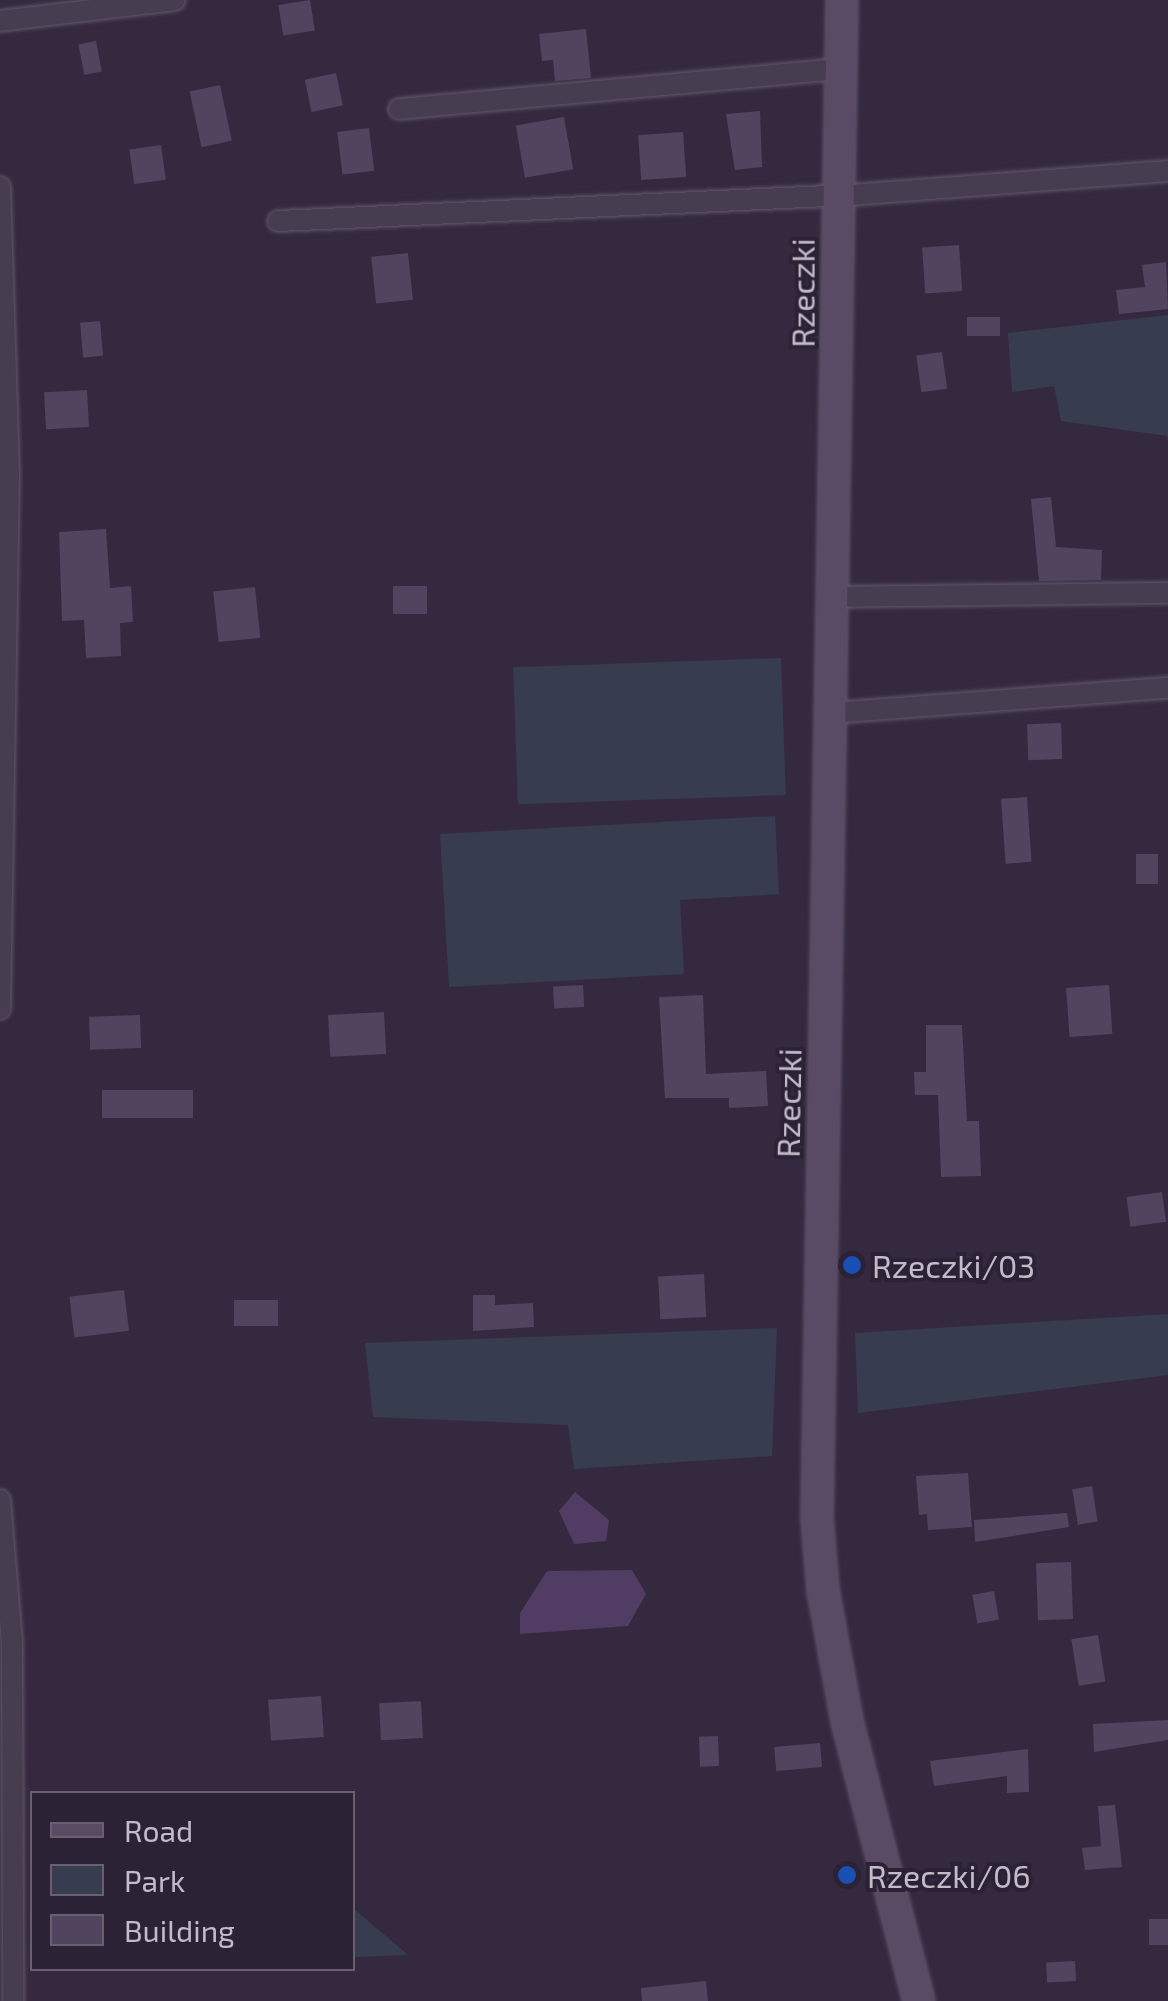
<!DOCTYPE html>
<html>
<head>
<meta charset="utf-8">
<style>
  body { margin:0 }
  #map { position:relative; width:1168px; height:2001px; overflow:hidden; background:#352940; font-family:"Exo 2",sans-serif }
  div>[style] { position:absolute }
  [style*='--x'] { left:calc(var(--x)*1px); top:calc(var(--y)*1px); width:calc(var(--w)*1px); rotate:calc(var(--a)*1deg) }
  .green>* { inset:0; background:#373c4f; transform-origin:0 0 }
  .water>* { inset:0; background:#513c63 }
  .building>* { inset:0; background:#51445e; transform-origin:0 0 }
  .roads { filter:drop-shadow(0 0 2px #62586b) drop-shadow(0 0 2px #62586b) }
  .minor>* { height:20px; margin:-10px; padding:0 10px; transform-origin:10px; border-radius:10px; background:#473d50 }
  .secondary>* { height:30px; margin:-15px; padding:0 15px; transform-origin:15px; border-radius:15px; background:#594b63 }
  .dots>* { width:28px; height:28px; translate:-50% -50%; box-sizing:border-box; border:5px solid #2c2236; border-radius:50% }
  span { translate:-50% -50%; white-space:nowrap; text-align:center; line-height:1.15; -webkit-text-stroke:8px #2c2236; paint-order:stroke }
  .street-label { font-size:32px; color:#c3baca }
  .poi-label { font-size:32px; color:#c3baca }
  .left { translate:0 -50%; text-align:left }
  .legend { position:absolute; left:30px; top:1791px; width:325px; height:180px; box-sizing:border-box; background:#2c2236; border:2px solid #685f71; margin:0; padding:12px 18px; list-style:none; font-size:30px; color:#c3baca }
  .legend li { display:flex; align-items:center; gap:20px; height:50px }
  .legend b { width:50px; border:2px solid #685f71 }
</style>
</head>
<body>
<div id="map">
  <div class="green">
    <div style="clip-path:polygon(1168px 315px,1168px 442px,1167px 436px,1061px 421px,1054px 386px,1012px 392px,1008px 333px)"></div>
    <div style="left:781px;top:658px;width:137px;height:268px;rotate:88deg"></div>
    <div style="clip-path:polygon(775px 816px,779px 894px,680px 900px,684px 974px,449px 987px,440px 834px)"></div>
    <div style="clip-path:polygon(1168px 1314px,1168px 1375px,858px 1413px,855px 1333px)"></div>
    <div style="clip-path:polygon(777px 1328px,772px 1456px,574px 1469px,568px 1425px,373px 1417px,365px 1343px)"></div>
    <div style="clip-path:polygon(352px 1908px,353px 1908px,408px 1955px,353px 1957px)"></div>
  </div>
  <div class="water">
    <div style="clip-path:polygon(575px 1492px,609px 1520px,606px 1541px,574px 1544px,559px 1511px)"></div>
    <div style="clip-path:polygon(632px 1570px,646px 1594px,628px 1626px,520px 1634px,520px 1613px,547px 1571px)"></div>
  </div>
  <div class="building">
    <div style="left:310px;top:0;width:31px;height:32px;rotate:81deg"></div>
    <div style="clip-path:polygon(586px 29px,591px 78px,555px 81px,553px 60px,542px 61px,539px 34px)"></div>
    <div style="left:96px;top:41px;width:31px;height:18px;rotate:79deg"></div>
    <div style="left:336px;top:73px;width:33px;height:32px;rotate:78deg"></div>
    <div style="left:220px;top:85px;width:57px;height:31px;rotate:78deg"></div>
    <div style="clip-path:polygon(760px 111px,762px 167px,735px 170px,726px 114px)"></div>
    <div style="left:564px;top:117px;width:53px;height:49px;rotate:80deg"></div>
    <div style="left:369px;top:128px;width:43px;height:32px;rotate:83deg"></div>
    <div style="left:683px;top:132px;width:45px;height:45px;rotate:86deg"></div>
    <div style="left:161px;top:145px;width:35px;height:32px;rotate:82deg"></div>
    <div style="left:959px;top:245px;width:46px;height:37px;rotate:86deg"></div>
    <div style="left:408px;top:253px;width:47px;height:37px;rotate:84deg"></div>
    <div style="clip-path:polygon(1166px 262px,1168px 309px,1119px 314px,1116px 290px,1145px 287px,1142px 265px)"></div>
    <div style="left:967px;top:317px;width:33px;height:19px"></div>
    <div style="left:100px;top:321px;width:35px;height:20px;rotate:85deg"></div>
    <div style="left:942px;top:352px;width:37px;height:26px;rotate:82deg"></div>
    <div style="left:87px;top:390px;width:37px;height:43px;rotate:87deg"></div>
    <div style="clip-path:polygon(1051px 497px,1056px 547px,1102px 550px,1101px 580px,1039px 581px,1031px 499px)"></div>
    <div style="clip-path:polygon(106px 529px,110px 588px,131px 586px,133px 622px,120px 623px,121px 656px,86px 658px,84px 620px,62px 621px,59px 532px)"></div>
    <div style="left:393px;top:586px;width:34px;height:28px"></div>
    <div style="left:255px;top:587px;width:51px;height:42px;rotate:84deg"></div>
    <div style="left:1061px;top:723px;width:36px;height:34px;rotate:88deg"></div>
    <div style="left:1027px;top:797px;width:65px;height:26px;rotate:86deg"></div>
    <div style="left:1136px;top:854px;width:22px;height:30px"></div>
    <div style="left:583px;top:985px;width:22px;height:30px;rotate:87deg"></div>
    <div style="left:1109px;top:985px;width:49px;height:43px;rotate:86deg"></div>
    <div style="clip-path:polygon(703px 995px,706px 1074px,766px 1071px,768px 1106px,729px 1108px,729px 1098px,665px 1098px,659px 997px)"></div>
    <div style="left:384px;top:1012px;width:42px;height:56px;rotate:87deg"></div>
    <div style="left:140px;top:1015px;width:33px;height:51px;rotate:88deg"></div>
    <div style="clip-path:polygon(926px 1025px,962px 1025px,967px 1121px,979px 1121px,981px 1176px,941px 1177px,938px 1095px,915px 1095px,914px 1072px,926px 1072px)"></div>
    <div style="left:193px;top:1090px;width:28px;height:91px;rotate:90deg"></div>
    <div style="left:1162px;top:1192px;width:30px;height:36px;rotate:82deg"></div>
    <div style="left:704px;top:1274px;width:43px;height:46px;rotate:87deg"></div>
    <div style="left:124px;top:1290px;width:41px;height:55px;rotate:83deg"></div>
    <div style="clip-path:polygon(473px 1295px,495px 1295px,495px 1305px,533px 1303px,534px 1327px,473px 1331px)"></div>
    <div style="left:278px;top:1300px;width:26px;height:44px;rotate:90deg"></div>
    <div style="clip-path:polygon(968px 1473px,972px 1527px,928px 1530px,927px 1514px,919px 1515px,916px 1476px)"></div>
    <div style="left:1092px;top:1486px;width:36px;height:20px;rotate:81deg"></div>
    <div style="clip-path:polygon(1067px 1513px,1069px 1527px,975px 1542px,974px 1520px)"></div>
    <div style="left:1071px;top:1562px;width:57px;height:35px;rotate:88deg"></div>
    <div style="left:994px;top:1591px;width:29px;height:22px;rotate:80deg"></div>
    <div style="left:1098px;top:1635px;width:47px;height:27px;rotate:81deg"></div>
    <div style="left:321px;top:1696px;width:41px;height:53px;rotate:86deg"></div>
    <div style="left:421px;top:1701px;width:37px;height:42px;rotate:87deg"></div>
    <div style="clip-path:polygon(1168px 1720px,1168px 1740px,1094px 1752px,1093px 1724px)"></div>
    <div style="left:718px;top:1736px;width:30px;height:19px;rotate:88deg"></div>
    <div style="left:820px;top:1743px;width:24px;height:46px;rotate:85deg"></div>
    <div style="clip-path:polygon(1028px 1749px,1029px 1792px,1007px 1793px,1007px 1776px,934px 1786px,930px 1761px)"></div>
    <div style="clip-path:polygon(1115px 1805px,1122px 1867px,1085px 1870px,1082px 1848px,1101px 1846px,1098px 1806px)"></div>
    <div style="left:1168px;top:1919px;width:26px;height:19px;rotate:90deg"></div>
    <div style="left:1075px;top:1961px;width:20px;height:29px;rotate:87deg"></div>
    <div style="clip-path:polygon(706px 1981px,708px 2001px,642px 2001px,641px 1988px)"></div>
  </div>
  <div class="roads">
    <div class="minor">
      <div style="--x:0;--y:21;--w:176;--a:-6.8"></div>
      <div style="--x:399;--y:109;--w:443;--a:-5.2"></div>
      <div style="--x:0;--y:187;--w:285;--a:88.2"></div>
      <div style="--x:9;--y:472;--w:537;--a:90.96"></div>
      <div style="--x:278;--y:221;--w:573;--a:-2.6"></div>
      <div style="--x:850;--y:195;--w:319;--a:-4.3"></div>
      <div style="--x:835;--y:597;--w:333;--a:-0.7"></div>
      <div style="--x:832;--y:713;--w:337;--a:-4.3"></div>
      <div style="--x:0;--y:1500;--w:143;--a:85.2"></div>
      <div style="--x:12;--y:1642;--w:359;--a:89.8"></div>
    </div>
    <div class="secondary">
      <div style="--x:842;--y:0;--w:1517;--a:90.94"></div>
      <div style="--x:817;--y:1517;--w:73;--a:85.3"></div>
      <div style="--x:823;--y:1590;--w:133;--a:79.6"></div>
      <div style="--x:847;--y:1721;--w:289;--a:75.6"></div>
    </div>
  </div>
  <div class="dots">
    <div style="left:852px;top:1265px;background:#1a4fb4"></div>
    <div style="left:847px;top:1875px;background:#1a4fb4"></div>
  </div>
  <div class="street-label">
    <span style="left:802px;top:293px;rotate:-90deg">Rzeczki</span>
    <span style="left:788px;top:1103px;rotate:-89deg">Rzeczki</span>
  </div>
  <div class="poi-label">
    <span class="left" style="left:872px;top:1265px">Rzeczki/03</span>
    <span class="left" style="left:867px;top:1875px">Rzeczki/06</span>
  </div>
  <ul class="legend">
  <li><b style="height:12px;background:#594b63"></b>Road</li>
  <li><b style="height:28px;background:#373c4f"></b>Park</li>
  <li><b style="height:28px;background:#51445e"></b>Building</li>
  </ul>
</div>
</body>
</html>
